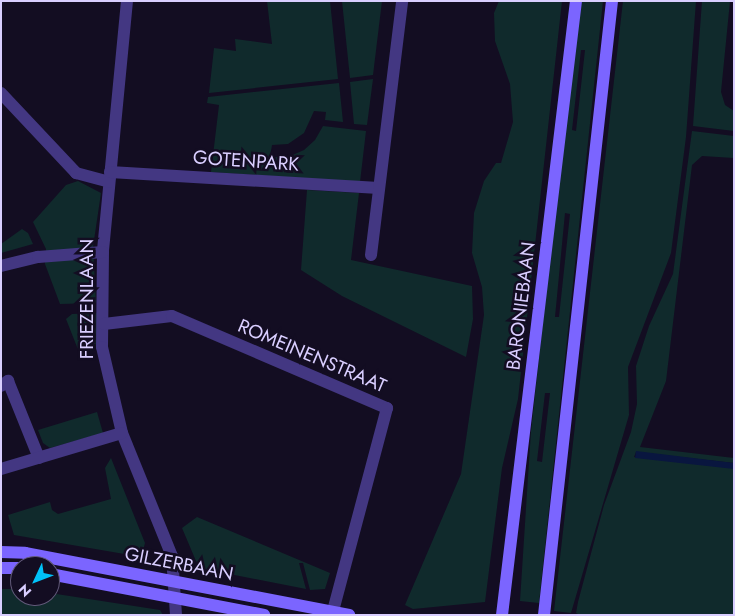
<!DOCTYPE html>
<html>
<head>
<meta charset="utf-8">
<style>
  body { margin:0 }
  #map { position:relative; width:735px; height:616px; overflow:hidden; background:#130d22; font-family:Jost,sans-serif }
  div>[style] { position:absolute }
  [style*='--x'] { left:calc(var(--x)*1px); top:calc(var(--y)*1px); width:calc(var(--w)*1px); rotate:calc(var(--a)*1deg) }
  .green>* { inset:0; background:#102a2c }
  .water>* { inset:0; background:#09163f }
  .street>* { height:12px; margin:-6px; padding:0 6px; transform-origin:6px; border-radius:6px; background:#433782 }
  .secondary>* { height:12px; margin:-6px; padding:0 6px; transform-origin:6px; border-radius:6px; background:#7b65ff }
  span { translate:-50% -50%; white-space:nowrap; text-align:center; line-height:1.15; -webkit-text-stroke:5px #130d22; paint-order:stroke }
  .street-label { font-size:19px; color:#d9ceff }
  .frame { position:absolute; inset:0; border:2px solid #d9ceff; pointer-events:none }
  .north { position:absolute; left:10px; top:556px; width:50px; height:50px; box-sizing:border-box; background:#130d22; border:1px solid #625a7a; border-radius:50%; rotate:227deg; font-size:14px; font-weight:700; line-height:20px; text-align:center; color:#d9ceff }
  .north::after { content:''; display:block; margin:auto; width:18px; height:22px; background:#00c2f9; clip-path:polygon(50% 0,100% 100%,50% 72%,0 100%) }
</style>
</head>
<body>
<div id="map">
  <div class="green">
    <div style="clip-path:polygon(267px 1px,330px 1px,338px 79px,209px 93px,214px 48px,236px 51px,235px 39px,272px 44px)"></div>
    <div style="clip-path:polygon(342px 1px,382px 1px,373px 75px,350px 78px)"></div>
    <div style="clip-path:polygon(499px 1px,562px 1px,518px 399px,502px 468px,485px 602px,413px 609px,405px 605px,461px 474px,484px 315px,482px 287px,472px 253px,474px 213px,484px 181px,496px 163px,501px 163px,513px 122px,510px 84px,495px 41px,494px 13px)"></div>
    <div style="clip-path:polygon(evenodd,578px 1px,603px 1px,539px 603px,520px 601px,531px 431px,578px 1px,581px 50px,585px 50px,576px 131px,572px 130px,581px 50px,578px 1px,565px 213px,570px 214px,559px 317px,555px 317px,565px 213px,578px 1px,545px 393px,550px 393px,542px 462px,537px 461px,545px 393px)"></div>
    <div style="clip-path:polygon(623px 1px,696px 1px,686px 137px,671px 253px,628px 367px,629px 415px,571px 613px,554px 611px)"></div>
    <div style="clip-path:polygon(702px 1px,730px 1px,721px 92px,725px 105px,734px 111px,734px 131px,693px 126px)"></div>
    <div style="clip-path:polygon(373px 79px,367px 125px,354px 124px,350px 82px)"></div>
    <div style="clip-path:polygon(339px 83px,343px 122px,325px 120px,326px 112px,314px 111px,304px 133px,288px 144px,272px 145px,270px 157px,288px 157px,304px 150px,315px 140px,323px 126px,366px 131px,360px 182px,211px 172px,219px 105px,207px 103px,208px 97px)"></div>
    <div style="clip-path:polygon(692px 131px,734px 136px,734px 158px,702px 156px,692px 165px,666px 381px,640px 447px,734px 458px,734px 463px,636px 452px,634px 457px,734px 465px,734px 615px,580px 615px,576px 613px,578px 602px,604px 505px,631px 432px,637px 404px,636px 366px,649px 326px,673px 274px)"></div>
    <div style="clip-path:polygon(78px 181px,101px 193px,93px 247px,96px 303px,60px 304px,45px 264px,46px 249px,33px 222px,66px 185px)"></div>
    <div style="clip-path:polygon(307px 190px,359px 193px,351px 260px,472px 286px,473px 319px,466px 357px,342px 296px,301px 270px)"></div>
    <div style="clip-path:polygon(22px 229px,28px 233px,33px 244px,1px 253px,1px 244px)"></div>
    <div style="clip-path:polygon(99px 313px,95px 350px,79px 352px,66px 319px,72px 314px)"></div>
    <div style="clip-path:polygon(97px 412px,103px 433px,50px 448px,43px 443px,38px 430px)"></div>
    <div style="clip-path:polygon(111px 458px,145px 543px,142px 554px,136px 556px,14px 535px,8px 515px,50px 502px,52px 510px,58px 514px,111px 499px,105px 468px)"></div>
    <div style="clip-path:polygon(197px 517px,330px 573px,325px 589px,310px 590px,303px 563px,299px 563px,306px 589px,204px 569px,196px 561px,182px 528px)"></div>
    <div style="clip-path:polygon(1px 589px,20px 589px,20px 596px,50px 596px,50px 593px,160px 610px,163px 615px,1px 615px)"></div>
  </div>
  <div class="water">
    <div style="clip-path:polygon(636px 451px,734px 463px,734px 469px,635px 458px)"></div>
  </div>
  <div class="street">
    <div style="--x:127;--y:1;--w:252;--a:95.5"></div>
    <div style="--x:103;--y:252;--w:95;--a:90.6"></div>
    <div style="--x:102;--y:347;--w:88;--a:76.9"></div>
    <div style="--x:122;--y:433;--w:133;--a:67.9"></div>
    <div style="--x:172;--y:556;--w:59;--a:86.1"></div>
    <div style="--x:1;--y:93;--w:110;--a:46.8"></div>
    <div style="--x:76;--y:173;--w:34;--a:15"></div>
    <div style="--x:110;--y:172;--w:269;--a:3.4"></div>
    <div style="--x:371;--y:255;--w:256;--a:-83"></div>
    <div style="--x:1;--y:266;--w:38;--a:-14"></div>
    <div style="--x:38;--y:257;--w:65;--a:-4.4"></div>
    <div style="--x:104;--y:324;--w:68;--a:-6.7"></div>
    <div style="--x:172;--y:316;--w:234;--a:23.2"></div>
    <div style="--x:387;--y:408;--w:214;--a:104.9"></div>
    <div style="--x:1;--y:386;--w:9;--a:-36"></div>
    <div style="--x:8;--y:381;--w:83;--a:68.1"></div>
    <div style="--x:1;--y:469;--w:126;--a:-16.6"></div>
  </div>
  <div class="secondary">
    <div style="--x:1;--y:552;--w:24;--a:2"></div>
    <div style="--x:25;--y:553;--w:330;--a:10.8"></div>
    <div style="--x:1;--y:568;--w:19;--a:0"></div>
    <div style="--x:50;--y:574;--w:218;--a:10.8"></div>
    <div style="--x:502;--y:615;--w:618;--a:-83.13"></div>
    <div style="--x:544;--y:615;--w:618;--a:-83.68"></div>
  </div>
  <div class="street-label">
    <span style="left:246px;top:161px;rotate:4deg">GOTENPARK</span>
    <span style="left:87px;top:299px;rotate:-90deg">FRIEZENLAAN</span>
    <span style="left:521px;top:306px;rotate:-83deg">BARONIEBAAN</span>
    <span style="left:312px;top:356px;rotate:23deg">ROMEINENSTRAAT</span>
    <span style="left:179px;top:564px;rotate:11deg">GILZERBAAN</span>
  </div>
  <div class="frame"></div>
  <div class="north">N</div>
</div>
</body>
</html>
